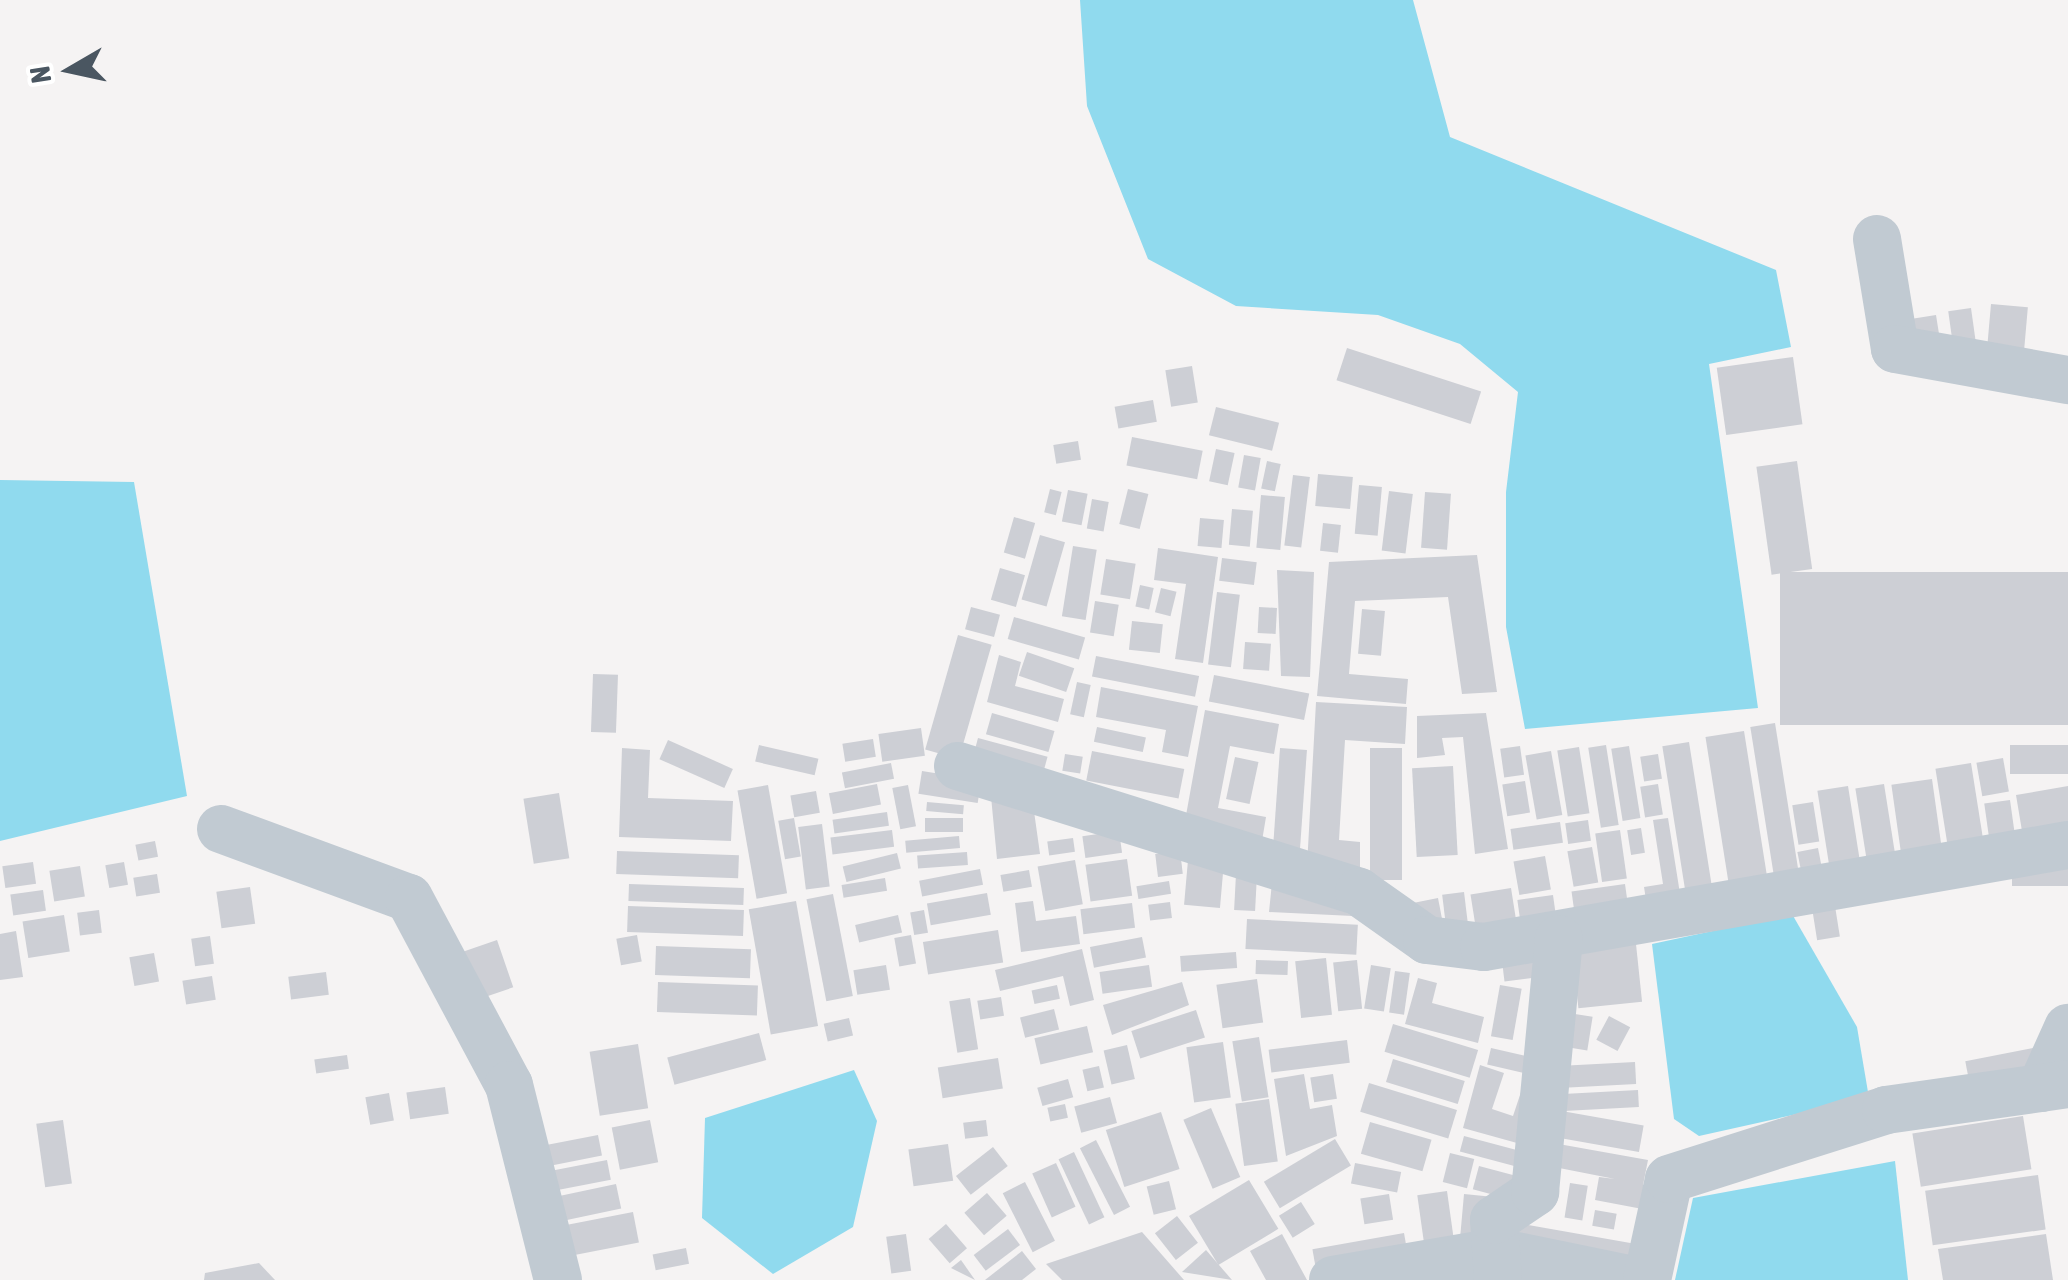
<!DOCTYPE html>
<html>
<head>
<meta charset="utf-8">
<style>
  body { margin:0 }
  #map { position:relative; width:2068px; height:1280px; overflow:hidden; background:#f5f3f3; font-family:"Asap Condensed",sans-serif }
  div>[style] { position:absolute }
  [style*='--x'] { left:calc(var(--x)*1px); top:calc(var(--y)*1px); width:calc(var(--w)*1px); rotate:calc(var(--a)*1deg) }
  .water>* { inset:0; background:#90daee }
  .building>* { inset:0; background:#cdcfd5; transform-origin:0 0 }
  .minor>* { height:48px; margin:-24px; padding:0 24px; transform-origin:24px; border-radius:24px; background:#c1cad2 }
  span { translate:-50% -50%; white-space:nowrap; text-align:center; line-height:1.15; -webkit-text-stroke:8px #fff; paint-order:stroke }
  .north { position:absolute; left:20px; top:20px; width:100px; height:100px; -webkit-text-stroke:8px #fff; paint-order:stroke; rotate:261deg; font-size:28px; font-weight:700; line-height:40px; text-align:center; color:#4a5661 }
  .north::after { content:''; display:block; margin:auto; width:35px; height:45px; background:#4a5661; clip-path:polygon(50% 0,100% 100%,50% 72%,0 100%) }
</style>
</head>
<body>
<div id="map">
  <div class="water">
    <div style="clip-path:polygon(1080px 0,1413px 0,1450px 137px,1776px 270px,1791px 347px,1709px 364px,1758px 708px,1525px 729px,1506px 627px,1506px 492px,1518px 392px,1460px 344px,1378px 315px,1236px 306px,1148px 259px,1087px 106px)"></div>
    <div style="clip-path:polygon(0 480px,134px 482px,187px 796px,0 841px)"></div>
    <div style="clip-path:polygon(1792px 914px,1857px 1027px,1869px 1098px,1699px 1136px,1674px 1119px,1652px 944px)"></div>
    <div style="clip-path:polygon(854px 1070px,877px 1121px,853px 1227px,773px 1274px,702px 1218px,705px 1118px)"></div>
    <div style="clip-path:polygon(1895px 1161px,1908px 1280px,1675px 1280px,1693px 1198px)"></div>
  </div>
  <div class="building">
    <div style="left:1991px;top:304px;width:37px;height:45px;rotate:5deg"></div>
    <div style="left:1971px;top:308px;width:35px;height:23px;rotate:82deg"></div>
    <div style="left:1936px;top:315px;width:33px;height:24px;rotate:81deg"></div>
    <div style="left:1347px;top:348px;width:141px;height:34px;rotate:18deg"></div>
    <div style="left:1793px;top:357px;width:68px;height:77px;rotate:82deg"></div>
    <div style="left:1192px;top:366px;width:37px;height:27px;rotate:81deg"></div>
    <div style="left:1153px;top:400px;width:22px;height:39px;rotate:80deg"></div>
    <div style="left:1216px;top:407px;width:65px;height:29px;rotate:14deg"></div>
    <div style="left:1132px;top:437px;width:72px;height:29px;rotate:11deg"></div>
    <div style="left:1078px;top:441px;width:19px;height:25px;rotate:81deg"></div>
    <div style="left:1216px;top:449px;width:19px;height:33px;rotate:12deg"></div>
    <div style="left:1244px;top:455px;width:17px;height:33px;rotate:10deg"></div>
    <div style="left:1267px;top:461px;width:14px;height:28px;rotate:12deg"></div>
    <div style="left:1797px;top:461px;width:109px;height:41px;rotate:82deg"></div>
    <div style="left:1318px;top:474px;width:35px;height:32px;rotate:5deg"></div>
    <div style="left:1293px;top:475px;width:17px;height:71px;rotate:7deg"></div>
    <div style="left:1359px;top:485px;width:23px;height:49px;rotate:5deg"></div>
    <div style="left:1050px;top:489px;width:12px;height:24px;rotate:14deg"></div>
    <div style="left:1128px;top:489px;width:21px;height:36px;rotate:14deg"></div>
    <div style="left:1068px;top:490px;width:20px;height:32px;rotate:11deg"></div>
    <div style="left:1389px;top:491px;width:24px;height:60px;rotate:7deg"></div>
    <div style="left:1425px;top:492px;width:26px;height:56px;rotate:4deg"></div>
    <div style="left:1261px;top:495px;width:24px;height:53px;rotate:5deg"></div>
    <div style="left:1092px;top:499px;width:17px;height:30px;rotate:10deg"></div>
    <div style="left:1232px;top:509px;width:21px;height:36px;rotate:5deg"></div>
    <div style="left:1014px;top:517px;width:22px;height:37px;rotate:16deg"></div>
    <div style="left:1200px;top:518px;width:24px;height:28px;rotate:5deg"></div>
    <div style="left:1323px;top:523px;width:18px;height:28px;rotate:6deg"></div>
    <div style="left:1040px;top:535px;width:26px;height:67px;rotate:16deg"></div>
    <div style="left:1073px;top:546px;width:24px;height:71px;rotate:9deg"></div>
    <div style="clip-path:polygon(1158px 548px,1218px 557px,1203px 663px,1175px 659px,1186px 584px,1154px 580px)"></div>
    <div style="clip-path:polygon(1477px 555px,1497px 692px,1462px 694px,1448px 597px,1355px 601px,1349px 674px,1408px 679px,1406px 704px,1317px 696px,1329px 562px)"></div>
    <div style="left:1222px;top:558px;width:35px;height:23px;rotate:7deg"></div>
    <div style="left:1106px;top:559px;width:30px;height:36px;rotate:9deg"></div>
    <div style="left:1000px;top:568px;width:26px;height:33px;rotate:16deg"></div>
    <div style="clip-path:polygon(1277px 570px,1314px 572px,1310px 677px,1281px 676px)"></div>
    <div style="left:2068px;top:572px;width:153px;height:288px;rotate:90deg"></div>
    <div style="left:1140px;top:585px;width:14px;height:22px;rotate:12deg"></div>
    <div style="left:1161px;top:588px;width:16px;height:25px;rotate:14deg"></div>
    <div style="left:1217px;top:592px;width:23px;height:73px;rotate:7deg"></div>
    <div style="left:1095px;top:601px;width:24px;height:32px;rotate:9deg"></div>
    <div style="left:971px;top:607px;width:30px;height:23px;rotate:15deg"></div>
    <div style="left:1259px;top:607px;width:18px;height:26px;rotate:3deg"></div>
    <div style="left:1362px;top:609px;width:23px;height:45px;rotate:5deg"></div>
    <div style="left:1014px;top:617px;width:74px;height:23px;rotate:16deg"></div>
    <div style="left:1132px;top:621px;width:31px;height:29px;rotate:6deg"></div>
    <div style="left:958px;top:635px;width:35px;height:119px;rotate:16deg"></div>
    <div style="left:1245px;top:642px;width:26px;height:27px;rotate:4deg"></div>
    <div style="left:1027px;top:652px;width:50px;height:25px;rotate:19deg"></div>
    <div style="clip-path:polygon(999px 655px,1021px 662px,1015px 686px,1064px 699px,1058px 722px,987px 702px)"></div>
    <div style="left:1096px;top:656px;width:105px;height:21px;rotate:11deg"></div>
    <div style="left:593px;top:674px;width:25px;height:58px;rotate:2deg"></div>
    <div style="left:1214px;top:675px;width:97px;height:27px;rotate:11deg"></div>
    <div style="left:1077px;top:682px;width:14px;height:33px;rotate:12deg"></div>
    <div style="clip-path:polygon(1101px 687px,1198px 706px,1188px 757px,1162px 752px,1166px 730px,1096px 717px)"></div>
    <div style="clip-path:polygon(1316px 702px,1407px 707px,1405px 744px,1345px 740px,1339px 840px,1360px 842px,1360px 874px,1307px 866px)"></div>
    <div style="clip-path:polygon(1205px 710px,1279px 724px,1274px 754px,1230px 746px,1218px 808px,1266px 817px,1261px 847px,1183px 832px)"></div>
    <div style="left:992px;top:713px;width:65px;height:22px;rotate:16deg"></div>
    <div style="clip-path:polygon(1486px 713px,1508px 849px,1475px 854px,1463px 737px,1442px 738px,1445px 755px,1417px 758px,1417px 716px)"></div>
    <div style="left:1775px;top:723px;width:161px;height:25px;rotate:81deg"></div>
    <div style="left:1097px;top:727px;width:50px;height:15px;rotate:12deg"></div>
    <div style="left:921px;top:728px;width:28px;height:43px;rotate:82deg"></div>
    <div style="left:1744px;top:731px;width:154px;height:39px;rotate:81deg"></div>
    <div style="left:978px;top:738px;width:72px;height:23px;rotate:15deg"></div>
    <div style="left:873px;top:739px;width:18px;height:31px;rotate:81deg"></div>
    <div style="left:668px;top:740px;width:71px;height:21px;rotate:24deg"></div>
    <div style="left:1689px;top:742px;width:152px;height:27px;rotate:81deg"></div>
    <div style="left:759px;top:745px;width:61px;height:17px;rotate:13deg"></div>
    <div style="left:1606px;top:745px;width:81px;height:18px;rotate:81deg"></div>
    <div style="left:2068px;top:745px;width:29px;height:58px;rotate:90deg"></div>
    <div style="left:1520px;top:746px;width:29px;height:20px;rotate:82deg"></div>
    <div style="left:1629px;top:746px;width:73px;height:18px;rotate:81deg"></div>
    <div style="left:1579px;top:747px;width:67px;height:22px;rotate:81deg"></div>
    <div style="clip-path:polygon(622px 748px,650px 750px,648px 798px,733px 801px,731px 841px,619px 837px)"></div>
    <div style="left:1280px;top:748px;width:27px;height:107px;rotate:4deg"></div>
    <div style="left:1370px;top:748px;width:32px;height:132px"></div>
    <div style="left:1092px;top:751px;width:94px;height:30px;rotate:11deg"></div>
    <div style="left:1551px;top:751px;width:65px;height:26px;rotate:80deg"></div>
    <div style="left:1065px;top:754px;width:18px;height:17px;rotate:9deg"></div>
    <div style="left:1658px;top:754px;width:25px;height:18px;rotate:81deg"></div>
    <div style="left:1235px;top:757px;width:24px;height:43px;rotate:12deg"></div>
    <div style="left:2003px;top:758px;width:34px;height:27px;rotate:80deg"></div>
    <div style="left:891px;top:763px;width:16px;height:50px;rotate:79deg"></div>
    <div style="left:1971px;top:763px;width:75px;height:36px;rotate:81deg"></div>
    <div style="left:1453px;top:766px;width:89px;height:41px;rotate:87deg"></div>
    <div style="left:922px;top:771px;width:60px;height:23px;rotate:9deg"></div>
    <div style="left:1932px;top:779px;width:75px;height:41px;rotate:82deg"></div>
    <div style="left:1525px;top:781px;width:32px;height:23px;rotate:81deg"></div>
    <div style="left:877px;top:784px;width:21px;height:49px;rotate:79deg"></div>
    <div style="left:1658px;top:784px;width:31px;height:18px;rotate:81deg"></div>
    <div style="left:1884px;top:784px;width:80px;height:29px;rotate:81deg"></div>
    <div style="left:768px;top:785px;width:110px;height:31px;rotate:80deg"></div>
    <div style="left:908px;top:785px;width:42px;height:16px;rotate:79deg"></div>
    <div style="clip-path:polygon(990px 786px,1032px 797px,1040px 854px,997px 859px)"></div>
    <div style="left:1848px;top:786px;width:87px;height:31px;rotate:81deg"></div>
    <div style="clip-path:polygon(2068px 786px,2068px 830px,2023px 837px,2016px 795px)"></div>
    <div style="left:816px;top:791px;width:22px;height:26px;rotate:80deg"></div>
    <div style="left:559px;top:793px;width:66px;height:36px;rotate:81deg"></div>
    <div style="left:2010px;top:800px;width:34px;height:26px;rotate:82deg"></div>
    <div style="left:927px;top:802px;width:37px;height:9px;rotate:5deg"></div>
    <div style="left:1813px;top:802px;width:40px;height:21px;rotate:81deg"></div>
    <div style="left:887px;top:812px;width:14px;height:55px;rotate:82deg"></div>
    <div style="left:794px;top:818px;width:39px;height:16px;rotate:80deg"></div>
    <div style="left:925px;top:818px;width:38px;height:14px"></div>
    <div style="clip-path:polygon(1668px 818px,1681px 900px,1647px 906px,1644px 887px,1663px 884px,1653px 820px)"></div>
    <div style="left:1588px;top:820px;width:21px;height:23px;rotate:82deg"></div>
    <div style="left:1560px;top:822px;width:21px;height:50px;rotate:82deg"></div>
    <div style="left:822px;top:824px;width:63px;height:24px;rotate:83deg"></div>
    <div style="left:1641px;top:828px;width:25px;height:14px;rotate:81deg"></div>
    <div style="left:892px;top:830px;width:17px;height:62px;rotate:83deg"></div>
    <div style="left:1620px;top:830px;width:49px;height:25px;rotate:82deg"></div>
    <div style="left:1119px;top:831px;width:22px;height:37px;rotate:82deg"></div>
    <div style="left:959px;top:836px;width:12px;height:54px;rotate:85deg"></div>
    <div style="left:1073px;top:838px;width:14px;height:26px;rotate:82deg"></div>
    <div style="left:155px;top:841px;width:16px;height:20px;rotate:79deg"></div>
    <div style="left:1592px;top:847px;width:36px;height:25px;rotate:80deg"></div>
    <div style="left:1818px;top:848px;width:33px;height:21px;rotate:79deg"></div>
    <div style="left:617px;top:851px;width:122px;height:23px;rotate:2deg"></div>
    <div style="left:1180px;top:851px;width:23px;height:25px;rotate:83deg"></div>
    <div style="left:967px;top:852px;width:13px;height:50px;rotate:86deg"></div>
    <div style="left:897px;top:853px;width:16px;height:56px;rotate:76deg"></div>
    <div style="left:1545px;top:856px;width:34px;height:32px;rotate:80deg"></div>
    <div style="left:2068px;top:856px;width:30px;height:56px;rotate:90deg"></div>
    <div style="left:1127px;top:859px;width:37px;height:42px;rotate:82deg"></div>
    <div style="left:1075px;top:860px;width:45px;height:38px;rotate:80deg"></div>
    <div style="left:1188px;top:860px;width:36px;height:45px;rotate:5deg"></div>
    <div style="left:33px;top:862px;width:22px;height:31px;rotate:82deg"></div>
    <div style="left:124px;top:862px;width:23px;height:19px;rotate:80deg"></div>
    <div style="left:80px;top:866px;width:31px;height:31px;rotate:81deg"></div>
    <div style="left:980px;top:869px;width:16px;height:62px;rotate:79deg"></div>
    <div style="left:1029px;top:870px;width:17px;height:29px;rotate:80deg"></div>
    <div style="clip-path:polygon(1273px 873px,1353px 916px,1269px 912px)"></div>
    <div style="left:157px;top:874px;width:19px;height:24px;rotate:81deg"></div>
    <div style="left:1236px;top:874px;width:21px;height:36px;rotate:3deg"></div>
    <div style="left:885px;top:878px;width:13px;height:44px;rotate:81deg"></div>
    <div style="left:1169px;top:881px;width:13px;height:33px;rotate:81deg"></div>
    <div style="left:629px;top:884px;width:115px;height:17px;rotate:2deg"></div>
    <div style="left:1625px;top:884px;width:28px;height:54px;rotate:82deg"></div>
    <div style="left:250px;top:887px;width:37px;height:34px;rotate:82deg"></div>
    <div style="left:1511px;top:888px;width:44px;height:41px;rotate:81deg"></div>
    <div style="left:43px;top:890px;width:21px;height:33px;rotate:82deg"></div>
    <div style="left:1464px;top:892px;width:38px;height:22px;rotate:83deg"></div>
    <div style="left:987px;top:893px;width:22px;height:61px;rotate:80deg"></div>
    <div style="left:833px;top:894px;width:104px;height:27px;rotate:79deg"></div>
    <div style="left:1553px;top:895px;width:34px;height:36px;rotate:82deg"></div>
    <div style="clip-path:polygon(1438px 898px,1443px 924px,1413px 903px)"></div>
    <div style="left:796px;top:901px;width:127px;height:48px;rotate:80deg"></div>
    <div style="clip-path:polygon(1033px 901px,1036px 921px,1076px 916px,1080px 944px,1021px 952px,1015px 903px)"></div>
    <div style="left:1170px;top:902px;width:16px;height:22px;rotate:83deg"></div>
    <div style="left:1132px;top:903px;width:25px;height:52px;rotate:83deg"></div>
    <div style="left:628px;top:906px;width:116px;height:26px;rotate:2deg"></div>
    <div style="left:1835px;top:906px;width:31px;height:23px;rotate:81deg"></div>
    <div style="left:99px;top:910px;width:23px;height:22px;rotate:83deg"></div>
    <div style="left:924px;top:910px;width:23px;height:14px;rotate:80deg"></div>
    <div style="left:64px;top:915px;width:37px;height:42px;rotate:81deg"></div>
    <div style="left:898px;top:915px;width:18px;height:44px;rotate:77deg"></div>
    <div style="left:1247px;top:919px;width:111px;height:30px;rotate:3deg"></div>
    <div style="left:998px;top:930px;width:33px;height:76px;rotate:81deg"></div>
    <div style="clip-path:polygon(16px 931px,23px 977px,0 980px,0 934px)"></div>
    <div style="left:637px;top:935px;width:27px;height:21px;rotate:80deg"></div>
    <div style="left:911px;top:935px;width:29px;height:17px;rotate:80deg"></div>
    <div style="left:210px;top:936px;width:28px;height:19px;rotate:82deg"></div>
    <div style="left:1142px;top:937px;width:21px;height:53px;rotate:79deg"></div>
    <div style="left:497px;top:940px;width:50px;height:36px;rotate:71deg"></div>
    <div style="left:1636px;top:944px;width:58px;height:64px;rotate:84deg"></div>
    <div style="left:656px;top:946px;width:95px;height:29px;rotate:2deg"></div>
    <div style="clip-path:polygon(1082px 949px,1094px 1000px,1070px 1006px,1063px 976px,1000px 991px,995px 970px)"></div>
    <div style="left:1547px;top:950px;width:26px;height:46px;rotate:83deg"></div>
    <div style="left:1236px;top:952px;width:16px;height:56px;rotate:86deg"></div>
    <div style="left:154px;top:953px;width:29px;height:25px;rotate:80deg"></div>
    <div style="left:1326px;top:958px;width:57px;height:31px;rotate:84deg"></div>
    <div style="left:1256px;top:960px;width:32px;height:14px;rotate:2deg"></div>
    <div style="left:1357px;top:960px;width:49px;height:24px;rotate:84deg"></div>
    <div style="left:886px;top:965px;width:25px;height:33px;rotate:81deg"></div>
    <div style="left:1149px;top:965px;width:22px;height:50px;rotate:82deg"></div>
    <div style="left:1371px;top:965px;width:20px;height:44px;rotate:9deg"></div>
    <div style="left:1395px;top:971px;width:15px;height:42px;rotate:8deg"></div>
    <div style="left:326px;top:972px;width:23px;height:38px;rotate:83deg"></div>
    <div style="left:212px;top:976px;width:24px;height:30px;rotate:81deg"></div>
    <div style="clip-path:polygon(1418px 978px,1437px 983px,1432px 1003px,1484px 1017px,1478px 1043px,1405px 1024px)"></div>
    <div style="left:1257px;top:979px;width:44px;height:41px;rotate:82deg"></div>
    <div style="left:658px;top:982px;width:100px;height:30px;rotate:2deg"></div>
    <div style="clip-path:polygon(1182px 982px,1189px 1005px,1112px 1035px,1103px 1005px)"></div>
    <div style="left:1057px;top:985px;width:14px;height:26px;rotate:78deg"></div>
    <div style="left:1500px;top:985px;width:22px;height:52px;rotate:10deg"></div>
    <div style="left:1001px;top:997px;width:19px;height:24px;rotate:81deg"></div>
    <div style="left:970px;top:998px;width:52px;height:21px;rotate:81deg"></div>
    <div style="left:1054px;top:1009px;width:21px;height:35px;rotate:76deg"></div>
    <div style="left:1196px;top:1010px;width:29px;height:68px;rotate:72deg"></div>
    <div style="left:1562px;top:1012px;width:31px;height:34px;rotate:9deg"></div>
    <div style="left:1609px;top:1016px;width:24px;height:27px;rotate:28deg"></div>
    <div style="left:849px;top:1018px;width:18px;height:26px;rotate:77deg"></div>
    <div style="left:1393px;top:1024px;width:89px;height:29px;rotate:17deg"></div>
    <div style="left:1087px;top:1026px;width:27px;height:54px;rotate:77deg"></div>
    <div style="left:759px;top:1033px;width:28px;height:95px;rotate:75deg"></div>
    <div style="left:1259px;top:1037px;width:61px;height:27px;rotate:81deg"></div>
    <div style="left:1347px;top:1040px;width:23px;height:79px;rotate:83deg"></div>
    <div style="left:1223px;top:1042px;width:56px;height:37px;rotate:82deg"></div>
    <div style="left:638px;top:1044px;width:65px;height:49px;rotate:81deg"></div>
    <div style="left:1127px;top:1045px;width:35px;height:24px;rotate:77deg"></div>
    <div style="left:1491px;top:1048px;width:52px;height:17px;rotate:13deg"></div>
    <div style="left:2033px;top:1048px;width:25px;height:69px;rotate:79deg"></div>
    <div style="left:347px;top:1055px;width:14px;height:33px;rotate:82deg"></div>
    <div style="left:998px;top:1058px;width:31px;height:61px;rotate:81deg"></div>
    <div style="left:1393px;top:1059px;width:75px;height:24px;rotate:17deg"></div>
    <div style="left:1635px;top:1062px;width:22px;height:72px;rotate:87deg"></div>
    <div style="clip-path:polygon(1480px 1065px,1504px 1073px,1492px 1109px,1513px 1116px,1525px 1080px,1531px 1147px,1463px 1128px)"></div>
    <div style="left:1099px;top:1066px;width:22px;height:17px;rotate:77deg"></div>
    <div style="clip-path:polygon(1304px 1074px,1310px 1109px,1332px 1105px,1337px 1136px,1286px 1156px,1274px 1079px)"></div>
    <div style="left:1333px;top:1074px;width:25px;height:23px;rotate:81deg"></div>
    <div style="left:1068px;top:1079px;width:19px;height:32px;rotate:74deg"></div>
    <div style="left:1369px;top:1083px;width:92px;height:30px;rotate:17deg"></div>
    <div style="left:445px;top:1087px;width:27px;height:39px;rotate:82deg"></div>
    <div style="left:1638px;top:1090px;width:17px;height:75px;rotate:87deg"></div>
    <div style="left:389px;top:1093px;width:28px;height:24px;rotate:80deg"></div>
    <div style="left:1110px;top:1097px;width:27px;height:37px;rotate:75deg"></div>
    <div style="left:1269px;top:1099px;width:63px;height:34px;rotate:82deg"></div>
    <div style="left:1065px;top:1104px;width:14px;height:18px;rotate:78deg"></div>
    <div style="left:1211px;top:1108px;width:75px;height:30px;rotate:67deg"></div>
    <div style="left:1556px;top:1110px;width:89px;height:27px;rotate:10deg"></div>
    <div style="left:1161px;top:1112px;width:60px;height:58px;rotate:72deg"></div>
    <div style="left:2023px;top:1116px;width:54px;height:112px;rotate:81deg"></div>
    <div style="left:63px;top:1120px;width:64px;height:27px;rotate:82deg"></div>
    <div style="left:650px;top:1120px;width:43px;height:39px;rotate:79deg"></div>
    <div style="left:986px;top:1120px;width:16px;height:23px;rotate:83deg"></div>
    <div style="left:1370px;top:1122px;width:64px;height:33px;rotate:16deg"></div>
    <div style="left:598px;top:1135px;width:21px;height:54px;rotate:79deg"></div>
    <div style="left:1464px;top:1136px;width:67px;height:16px;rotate:15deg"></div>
    <div style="left:1335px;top:1139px;width:31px;height:83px;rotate:59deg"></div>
    <div style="left:1096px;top:1140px;width:75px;height:18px;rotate:63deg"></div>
    <div style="clip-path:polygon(1553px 1143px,1648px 1160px,1643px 1185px,1657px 1187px,1653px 1211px,1595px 1200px,1599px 1177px,1615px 1179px,1549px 1166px)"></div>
    <div style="left:948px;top:1144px;width:37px;height:40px;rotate:82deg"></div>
    <div style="left:993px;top:1147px;width:24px;height:47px;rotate:52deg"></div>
    <div style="left:1074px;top:1152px;width:72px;height:17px;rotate:65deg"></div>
    <div style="left:1450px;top:1153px;width:25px;height:30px;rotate:14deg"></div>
    <div style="left:607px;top:1160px;width:20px;height:54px;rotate:79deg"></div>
    <div style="left:1056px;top:1163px;width:48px;height:26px;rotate:66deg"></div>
    <div style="left:1355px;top:1163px;width:47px;height:21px;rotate:11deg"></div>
    <div style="left:1479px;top:1166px;width:51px;height:24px;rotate:15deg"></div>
    <div style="left:2038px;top:1175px;width:55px;height:114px;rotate:82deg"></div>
    <div style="left:1249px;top:1180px;width:57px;height:70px;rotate:59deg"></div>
    <div style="left:1169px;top:1181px;width:29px;height:23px;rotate:76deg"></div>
    <div style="left:1025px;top:1182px;width:66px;height:25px;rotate:63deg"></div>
    <div style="left:1570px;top:1183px;width:18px;height:35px;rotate:9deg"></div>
    <div style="left:616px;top:1184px;width:25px;height:64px;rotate:78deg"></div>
    <div style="left:1447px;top:1191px;width:58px;height:30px;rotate:82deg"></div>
    <div style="left:987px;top:1193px;width:30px;height:30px;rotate:49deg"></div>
    <div style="left:1389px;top:1194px;width:26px;height:29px;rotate:81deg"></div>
    <div style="clip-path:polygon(1464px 1194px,1494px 1197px,1490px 1242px,1459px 1250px)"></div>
    <div style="left:1301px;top:1202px;width:26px;height:26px;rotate:58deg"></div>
    <div style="left:1595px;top:1210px;width:22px;height:16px;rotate:10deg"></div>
    <div style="left:633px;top:1212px;width:31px;height:72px;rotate:79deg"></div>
    <div style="left:1177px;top:1216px;width:34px;height:28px;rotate:52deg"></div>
    <div style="left:1511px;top:1222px;width:127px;height:27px;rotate:10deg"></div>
    <div style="left:946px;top:1224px;width:32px;height:23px;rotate:49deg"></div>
    <div style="left:1008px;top:1229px;width:20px;height:43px;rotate:53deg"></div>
    <div style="clip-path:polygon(1142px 1232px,1184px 1280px,1062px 1280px,1046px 1264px)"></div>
    <div style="left:1404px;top:1233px;width:28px;height:93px;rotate:80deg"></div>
    <div style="left:906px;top:1234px;width:37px;height:20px;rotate:82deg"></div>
    <div style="clip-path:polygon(1282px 1234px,1307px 1280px,1266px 1280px,1250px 1251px)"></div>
    <div style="clip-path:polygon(2046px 1234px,2053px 1280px,1943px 1280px,1938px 1249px)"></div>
    <div style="left:686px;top:1248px;width:16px;height:34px;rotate:79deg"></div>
    <div style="clip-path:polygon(1206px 1250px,1232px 1280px,1182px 1272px)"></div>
    <div style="clip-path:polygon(1022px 1251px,1036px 1269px,1022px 1280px,985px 1280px)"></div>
    <div style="clip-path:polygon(961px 1260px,975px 1280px,951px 1268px)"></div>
    <div style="clip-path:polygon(259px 1263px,275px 1280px,204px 1280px,205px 1273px)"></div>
  </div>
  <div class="minor">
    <div style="--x:1877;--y:239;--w:111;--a:80.7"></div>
    <div style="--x:1895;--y:349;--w:176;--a:10.2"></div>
    <div style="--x:958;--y:766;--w:420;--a:17.4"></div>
    <div style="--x:1359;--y:892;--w:83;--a:35.2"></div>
    <div style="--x:1427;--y:940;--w:57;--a:7"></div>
    <div style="--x:1484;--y:947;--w:593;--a:-9.91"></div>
    <div style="--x:221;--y:829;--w:200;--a:20.2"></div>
    <div style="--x:409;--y:898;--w:212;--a:61.9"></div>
    <div style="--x:509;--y:1085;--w:201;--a:75.9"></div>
    <div style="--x:2041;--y:1088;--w:66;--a:-65.8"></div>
    <div style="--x:1333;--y:1280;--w:166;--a:-9.7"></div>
    <div style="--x:1497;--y:1252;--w:139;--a:11.6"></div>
    <div style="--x:1498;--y:1280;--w:60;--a:-93.8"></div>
    <div style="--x:1494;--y:1220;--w:50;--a:-34.3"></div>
    <div style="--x:1535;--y:1192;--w:254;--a:-84.6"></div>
    <div style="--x:1647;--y:1280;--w:103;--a:-77.7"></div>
    <div style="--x:1669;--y:1179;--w:228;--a:-17.6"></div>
    <div style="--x:1886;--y:1110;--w:184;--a:-8.1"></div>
  </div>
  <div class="north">N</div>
</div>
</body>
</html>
